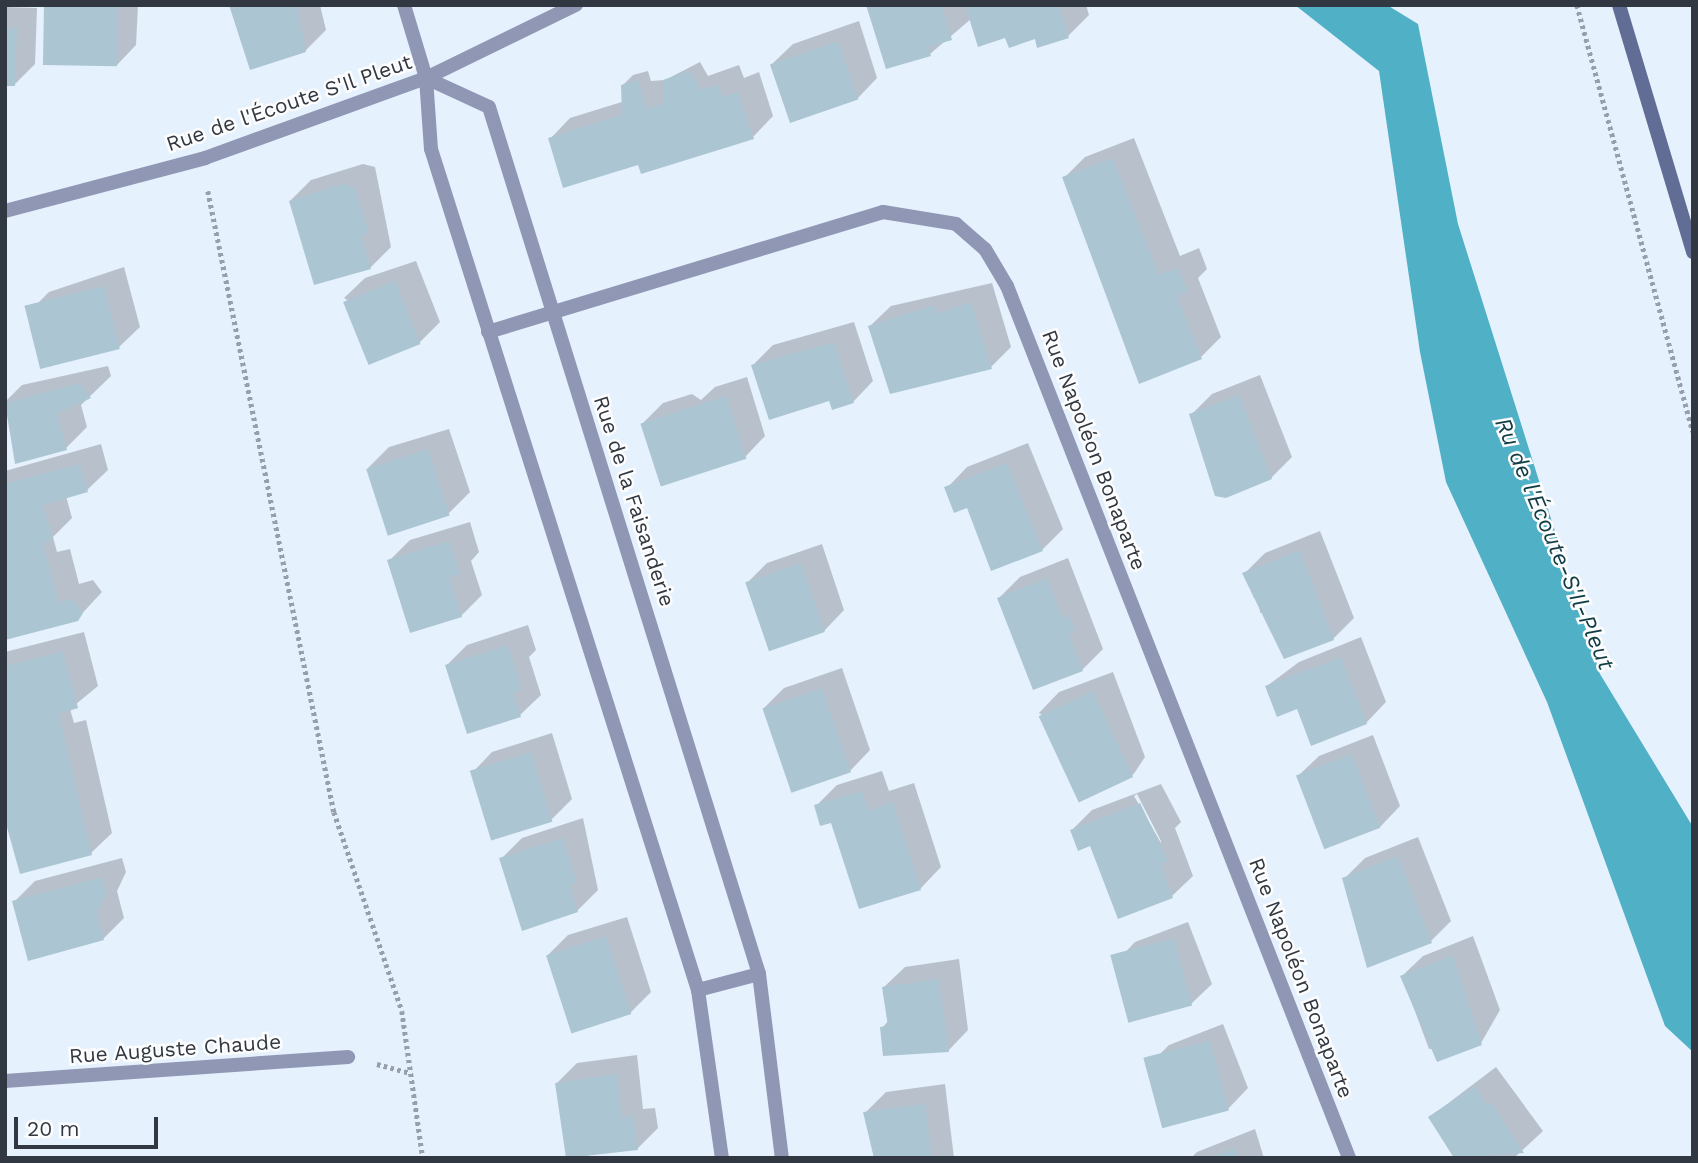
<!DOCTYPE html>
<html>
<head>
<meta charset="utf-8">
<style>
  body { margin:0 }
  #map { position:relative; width:1698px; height:1163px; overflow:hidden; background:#e6f1fe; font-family:"Work Sans",sans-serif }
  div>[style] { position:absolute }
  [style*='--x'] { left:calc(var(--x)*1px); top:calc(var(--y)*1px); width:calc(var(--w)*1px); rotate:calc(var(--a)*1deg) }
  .water>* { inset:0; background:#50b0c6 }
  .shadow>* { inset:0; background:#0003 }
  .building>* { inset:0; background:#abc5d3; transform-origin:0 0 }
  .path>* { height:4.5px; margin-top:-2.25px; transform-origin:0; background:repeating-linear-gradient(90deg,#969fab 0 3.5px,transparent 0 7px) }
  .minor>* { height:14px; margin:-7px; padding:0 7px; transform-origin:7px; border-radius:7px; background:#8f97b4 }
  .secondary>* { height:14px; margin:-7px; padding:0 7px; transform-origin:7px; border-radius:7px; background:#616d95 }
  span { translate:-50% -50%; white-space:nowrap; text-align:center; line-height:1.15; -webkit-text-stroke:5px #fdfdfd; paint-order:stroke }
  .street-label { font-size:21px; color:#313841 }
  .water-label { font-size:23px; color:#0f3c45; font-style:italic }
  .frame { position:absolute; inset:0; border:7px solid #313841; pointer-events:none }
  .scale { position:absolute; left:14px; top:1117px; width:144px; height:32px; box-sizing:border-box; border:4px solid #313841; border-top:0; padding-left:9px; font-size:21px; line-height:24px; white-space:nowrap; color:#313841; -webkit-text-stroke:5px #fdfdfd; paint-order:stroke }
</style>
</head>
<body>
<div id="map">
  <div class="water">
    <div style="clip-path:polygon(1295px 5px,1387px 5px,1418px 24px,1458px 224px,1600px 674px,1693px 827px,1693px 1052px,1665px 1026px,1547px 702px,1446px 482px,1420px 352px,1379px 71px)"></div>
  </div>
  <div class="shadow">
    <div style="clip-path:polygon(45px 5px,138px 5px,136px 45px,116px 66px)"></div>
    <div style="clip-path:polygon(231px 5px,320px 5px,326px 30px,305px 51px)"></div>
    <div style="clip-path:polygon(868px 5px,1086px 5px,1089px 15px,1068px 36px,1007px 39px,971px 19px,930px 54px)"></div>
    <div style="clip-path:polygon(5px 7px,37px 8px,35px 64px,14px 85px,5px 84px)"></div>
    <div style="clip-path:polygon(859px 21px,877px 78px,857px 99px,772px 64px,793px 44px)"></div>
    <div style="clip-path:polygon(700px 62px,708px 76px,739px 65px,744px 78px,759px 72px,773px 116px,753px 137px,639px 163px,550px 139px,570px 118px,625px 101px,623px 85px,633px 75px,648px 71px,651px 81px,665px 80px)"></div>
    <div style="clip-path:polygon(1134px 138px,1180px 256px,1199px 248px,1207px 269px,1198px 278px,1221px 337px,1201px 357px,1064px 178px,1085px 157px)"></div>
    <div style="clip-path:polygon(363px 164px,375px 167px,391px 247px,370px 268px,290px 201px,311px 180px)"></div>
    <div style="clip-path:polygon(416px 261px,440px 322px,419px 343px,344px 298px,365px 278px)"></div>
    <div style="clip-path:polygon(124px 267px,140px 327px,119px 347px,28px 313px,49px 292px)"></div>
    <div style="clip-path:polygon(992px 283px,1011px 347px,991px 367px,870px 326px,891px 306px)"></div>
    <div style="clip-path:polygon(854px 322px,873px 381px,853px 402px,753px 365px,773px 345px)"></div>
    <div style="clip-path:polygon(108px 366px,111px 376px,81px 405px,87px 427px,66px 448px,16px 461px,5px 402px,22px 385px)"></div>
    <div style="clip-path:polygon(1260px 375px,1292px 457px,1271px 478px,1191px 415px,1212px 394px)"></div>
    <div style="clip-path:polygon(747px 377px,765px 436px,745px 457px,642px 424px,663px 403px,692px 394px,701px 400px,715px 387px)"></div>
    <div style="clip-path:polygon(449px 429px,470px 492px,449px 513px,389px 533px,368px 468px,389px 447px)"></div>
    <div style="clip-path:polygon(1028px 443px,1063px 529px,1042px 550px,947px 488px,967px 467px)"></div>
    <div style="clip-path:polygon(101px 444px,108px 470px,87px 490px,66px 496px,72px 518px,53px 537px,57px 552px,70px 549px,79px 584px,93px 580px,102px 592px,77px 619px,5px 638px,5px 471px)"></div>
    <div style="clip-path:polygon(470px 522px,479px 552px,471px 561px,482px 595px,461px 616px,389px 561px,410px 540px)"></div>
    <div style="clip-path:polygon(1320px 531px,1354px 618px,1333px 639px,1267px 610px,1260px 613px,1259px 596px,1254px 598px,1244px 574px,1265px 553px)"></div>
    <div style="clip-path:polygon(822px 544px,844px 610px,824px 631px,747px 583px,767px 563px)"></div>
    <div style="clip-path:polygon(1068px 558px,1103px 649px,1082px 670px,999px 598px,1020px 577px)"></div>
    <div style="clip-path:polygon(528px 625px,536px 650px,529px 657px,541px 695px,520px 715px,447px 665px,467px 645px)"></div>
    <div style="clip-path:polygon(84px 632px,98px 686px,70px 709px,74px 723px,86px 720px,112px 833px,91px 853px,5px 813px,5px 652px)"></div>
    <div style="clip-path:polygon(1361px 637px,1386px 702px,1366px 723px,1298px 707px,1267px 686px,1299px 662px)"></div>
    <div style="clip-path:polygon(842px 668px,870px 750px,850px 771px,764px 708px,784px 688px)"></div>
    <div style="clip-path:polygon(1113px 672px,1145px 757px,1133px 775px,1039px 713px,1059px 692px)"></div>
    <div style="clip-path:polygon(552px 733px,572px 799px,551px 820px,492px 839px,472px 773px,492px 752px)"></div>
    <div style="clip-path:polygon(1373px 735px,1400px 806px,1380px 827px,1298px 776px,1319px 756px)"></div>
    <div style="clip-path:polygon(882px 771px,889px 791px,914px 783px,941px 867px,921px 888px,861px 907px,833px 821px,816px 806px,837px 785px)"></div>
    <div style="clip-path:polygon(evenodd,1161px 784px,1181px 822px,1175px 828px,1193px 876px,1172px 896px,1072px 830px,1092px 810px,1161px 784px,1137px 794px,1161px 841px,1161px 843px,1134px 796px,1137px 794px)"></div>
    <div style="clip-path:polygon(583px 818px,598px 890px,577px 911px,501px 859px,522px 838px)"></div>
    <div style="clip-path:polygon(1418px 837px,1451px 921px,1431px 941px,1368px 966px,1344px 879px,1365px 858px)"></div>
    <div style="clip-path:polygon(122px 858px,126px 872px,117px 891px,124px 918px,103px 939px,14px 902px,35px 881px)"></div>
    <div style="clip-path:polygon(627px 917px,651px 992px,630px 1013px,548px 955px,568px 935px)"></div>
    <div style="clip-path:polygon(1188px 922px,1212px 984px,1191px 1004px,1115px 963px,1135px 942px)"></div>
    <div style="clip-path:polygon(1473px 936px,1500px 1010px,1481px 1043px,1429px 1049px,1402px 976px,1423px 956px)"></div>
    <div style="clip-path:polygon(959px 959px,968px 1030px,948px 1051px,882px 1028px,889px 1020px,884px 987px,905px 967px)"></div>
    <div style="clip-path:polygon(1223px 1024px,1248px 1088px,1228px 1109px,1148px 1066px,1169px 1045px)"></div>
    <div style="clip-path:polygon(637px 1055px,643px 1109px,655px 1108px,658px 1128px,637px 1149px,568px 1158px,557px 1083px,577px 1063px)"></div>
    <div style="clip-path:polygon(1496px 1067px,1543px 1131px,1514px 1158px,1456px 1158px,1430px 1117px)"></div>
    <div style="clip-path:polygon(945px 1084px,954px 1158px,874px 1158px,865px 1113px,886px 1092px)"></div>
    <div style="clip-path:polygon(1255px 1129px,1264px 1158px,1191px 1158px,1197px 1152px)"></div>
  </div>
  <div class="building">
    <div style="left:44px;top:5px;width:74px;height:60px;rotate:1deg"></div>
    <div style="clip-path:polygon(229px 5px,297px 5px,306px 52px,250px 70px)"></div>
    <div style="clip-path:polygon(866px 5px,942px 5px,952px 40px,928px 47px,931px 56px,886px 69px)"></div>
    <div style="clip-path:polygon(965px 5px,1059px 5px,1069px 38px,1037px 48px,1035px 39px,1009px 48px,1005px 38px,978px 47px)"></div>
    <div style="clip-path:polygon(5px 28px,17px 28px,15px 86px,5px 86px)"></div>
    <div style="left:838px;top:41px;width:62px;height:72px;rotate:71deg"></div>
    <div style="clip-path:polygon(690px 71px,701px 90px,718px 85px,723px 97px,738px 92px,754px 139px,641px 174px,638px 165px,563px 188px,548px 138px,622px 115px,621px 85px,638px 80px,647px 109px,664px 103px,663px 80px)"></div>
    <div style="clip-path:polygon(1113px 158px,1159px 275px,1178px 268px,1188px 291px,1177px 296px,1202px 359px,1139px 384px,1062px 177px)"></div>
    <div style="clip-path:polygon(342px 184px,355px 188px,369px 233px,361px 236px,371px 269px,314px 285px,289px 201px)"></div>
    <div style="left:395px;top:281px;width:68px;height:56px;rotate:68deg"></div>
    <div style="left:104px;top:286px;width:65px;height:82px;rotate:76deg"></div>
    <div style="clip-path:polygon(971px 302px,992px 369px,890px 394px,868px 326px,935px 305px,937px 314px)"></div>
    <div style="clip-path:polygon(834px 342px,854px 403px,832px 410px,829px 401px,769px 420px,751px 365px)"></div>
    <div style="clip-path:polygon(80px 383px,91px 398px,57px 414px,67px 450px,15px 464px,5px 403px)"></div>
    <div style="clip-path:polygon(1239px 395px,1272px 479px,1226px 498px,1215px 496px,1189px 414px)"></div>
    <div style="left:726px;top:396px;width:66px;height:90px;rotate:72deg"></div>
    <div style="left:428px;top:449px;width:70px;height:65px;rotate:72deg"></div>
    <div style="clip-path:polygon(1007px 463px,1043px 551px,991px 571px,967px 508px,954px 513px,944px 487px)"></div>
    <div style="clip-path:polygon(80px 464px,88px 492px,43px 505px,53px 540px,43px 543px,59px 603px,72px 599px,83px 613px,78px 621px,5px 640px,5px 484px)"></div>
    <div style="clip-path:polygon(449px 541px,460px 574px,449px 577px,462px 617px,410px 633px,387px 560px)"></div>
    <div style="clip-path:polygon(1300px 550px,1334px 640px,1284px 659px,1242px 573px)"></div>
    <div style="left:801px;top:563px;width:73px;height:59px;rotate:71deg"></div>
    <div style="clip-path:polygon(1047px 578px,1062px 617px,1068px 614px,1075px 631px,1069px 634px,1083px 671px,1033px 690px,997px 598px)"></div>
    <div style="clip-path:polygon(508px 645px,522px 689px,513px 693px,521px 717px,467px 734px,445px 665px)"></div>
    <div style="clip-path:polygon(63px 651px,78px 708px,59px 714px,92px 855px,20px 874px,5px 820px,5px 666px)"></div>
    <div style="clip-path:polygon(1341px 657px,1367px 724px,1311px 746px,1297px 709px,1277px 717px,1265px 686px)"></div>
    <div style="left:822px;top:688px;width:89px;height:63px;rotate:71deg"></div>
    <div style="left:1093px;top:691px;width:95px;height:60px;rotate:65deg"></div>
    <div style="left:531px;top:752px;width:73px;height:64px;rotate:73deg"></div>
    <div style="left:1352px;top:754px;width:79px;height:60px;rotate:69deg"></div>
    <div style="clip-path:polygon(862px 791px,868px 811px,893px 802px,921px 890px,859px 909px,831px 823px,820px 826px,814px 805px)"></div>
    <div style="clip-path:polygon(1140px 803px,1168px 861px,1161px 864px,1173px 898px,1118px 919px,1090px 846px,1078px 851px,1070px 830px)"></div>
    <div style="clip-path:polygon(563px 838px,577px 883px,570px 885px,578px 912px,522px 931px,499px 858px)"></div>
    <div style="clip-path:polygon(1398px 856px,1432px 943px,1367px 968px,1342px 878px)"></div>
    <div style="clip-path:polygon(102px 877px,106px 894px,97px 913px,104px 940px,28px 961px,12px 901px)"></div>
    <div style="left:606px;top:936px;width:82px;height:63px;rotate:72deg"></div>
    <div style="left:1174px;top:938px;width:70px;height:66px;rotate:75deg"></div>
    <div style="clip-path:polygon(1453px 955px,1482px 1045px,1437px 1062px,1400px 976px)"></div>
    <div style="clip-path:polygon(939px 979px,949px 1052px,883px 1056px,880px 1027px,888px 1026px,882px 987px)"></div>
    <div style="left:1210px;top:1040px;width:73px;height:69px;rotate:75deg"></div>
    <div style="clip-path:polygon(617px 1074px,622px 1118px,633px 1115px,638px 1150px,566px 1158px,555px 1083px)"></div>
    <div style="clip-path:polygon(1475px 1086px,1487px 1105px,1491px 1102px,1524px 1153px,1454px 1158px,1428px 1117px)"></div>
    <div style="clip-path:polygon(925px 1104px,932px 1158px,874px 1158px,863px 1112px)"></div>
    <div style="clip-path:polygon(1235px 1148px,1239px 1158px,1211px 1158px)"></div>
  </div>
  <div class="path">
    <div style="--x:1577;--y:5;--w:442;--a:74.8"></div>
    <div style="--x:208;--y:191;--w:634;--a:78.53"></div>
    <div style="--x:334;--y:812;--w:210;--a:71.1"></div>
    <div style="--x:402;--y:1011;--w:148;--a:81.9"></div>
    <div style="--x:377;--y:1064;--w:35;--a:15"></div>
  </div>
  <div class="minor">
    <div style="--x:404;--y:5;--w:76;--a:73.2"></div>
    <div style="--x:426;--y:78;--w:71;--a:86"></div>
    <div style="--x:431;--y:149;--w:882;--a:72.39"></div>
    <div style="--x:698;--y:990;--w:170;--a:81.9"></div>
    <div style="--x:426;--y:78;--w:69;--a:24.7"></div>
    <div style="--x:489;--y:107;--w:908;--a:72.7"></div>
    <div style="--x:759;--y:974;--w:185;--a:82.9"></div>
    <div style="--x:5;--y:211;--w:207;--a:-14.8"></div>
    <div style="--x:205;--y:158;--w:235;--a:-19.9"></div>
    <div style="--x:426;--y:78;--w:167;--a:-26"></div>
    <div style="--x:488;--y:332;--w:413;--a:-16.9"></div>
    <div style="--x:883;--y:212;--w:74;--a:9.3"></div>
    <div style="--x:956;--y:224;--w:38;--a:41"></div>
    <div style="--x:985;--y:249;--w:43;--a:59.3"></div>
    <div style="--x:1007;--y:286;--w:937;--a:68.58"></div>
    <div style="--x:698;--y:990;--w:63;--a:-14.7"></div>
    <div style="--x:5;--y:1081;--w:344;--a:-4"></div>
  </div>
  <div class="secondary">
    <div style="--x:1619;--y:5;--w:258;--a:73.3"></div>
  </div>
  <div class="street-label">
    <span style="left:289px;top:103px;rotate:-19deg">Rue de l'Écoute S'Il Pleut</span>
    <span style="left:1094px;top:450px;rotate:69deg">Rue Napoléon Bonaparte</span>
    <span style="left:634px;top:501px;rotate:72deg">Rue de la Faisanderie</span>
    <span style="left:1301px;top:978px;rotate:69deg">Rue Napoléon Bonaparte</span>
    <span style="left:175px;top:1049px;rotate:-4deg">Rue Auguste Chaude</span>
  </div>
  <div class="water-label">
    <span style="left:1554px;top:544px;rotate:67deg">Ru de l'Écoute-S'Il-Pleut</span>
  </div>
  <div class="frame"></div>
  <div class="scale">20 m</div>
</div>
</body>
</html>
